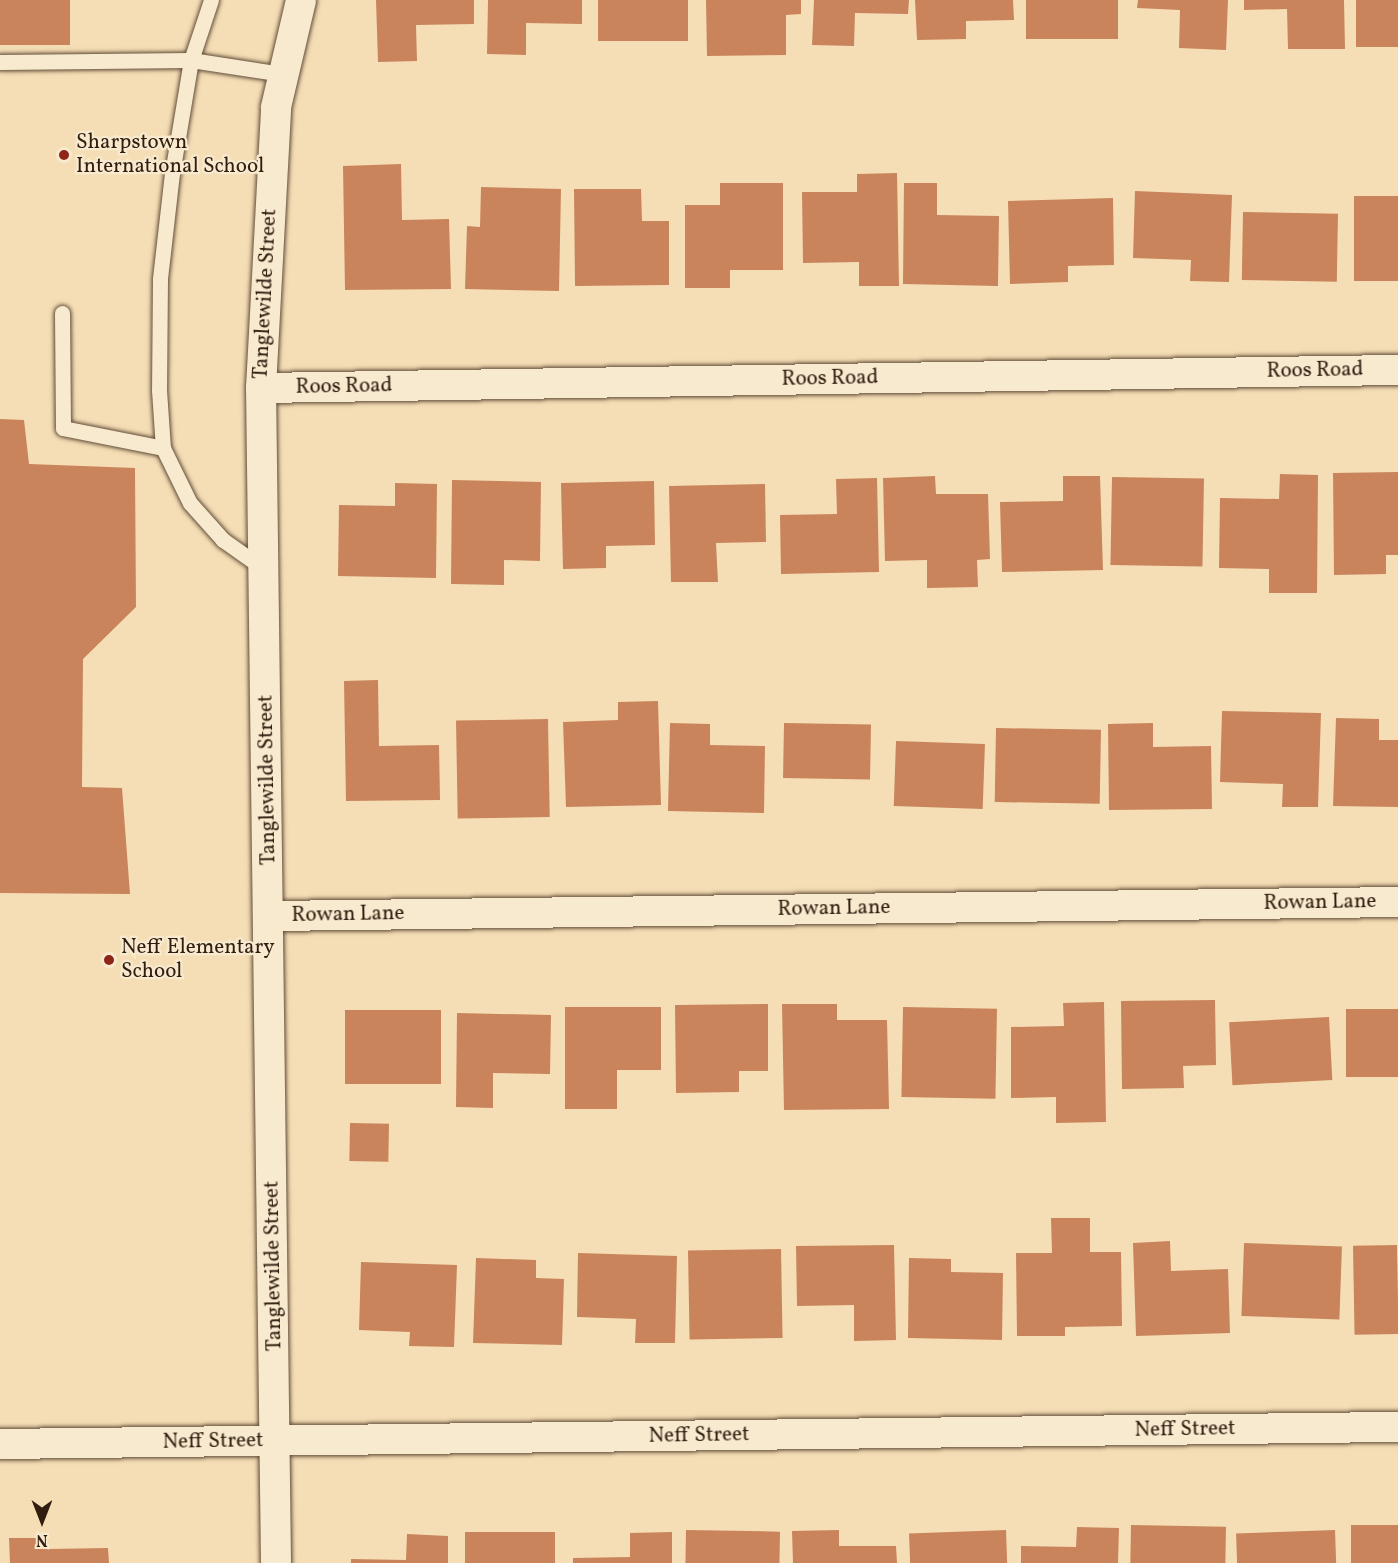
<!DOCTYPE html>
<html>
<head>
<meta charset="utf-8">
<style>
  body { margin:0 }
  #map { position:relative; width:1398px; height:1563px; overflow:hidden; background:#f5deb5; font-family:Vollkorn,serif }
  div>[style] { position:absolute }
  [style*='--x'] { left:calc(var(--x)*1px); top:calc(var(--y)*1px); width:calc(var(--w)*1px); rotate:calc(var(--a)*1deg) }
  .building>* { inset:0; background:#c9845b; transform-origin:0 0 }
  .roads { filter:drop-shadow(0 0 2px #624d39) drop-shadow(0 0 2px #624d39) }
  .lane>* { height:15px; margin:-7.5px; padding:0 7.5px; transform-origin:7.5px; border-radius:7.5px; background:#f8eacf }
  .street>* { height:30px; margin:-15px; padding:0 15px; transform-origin:15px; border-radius:15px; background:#f8eacf }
  .dots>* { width:16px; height:16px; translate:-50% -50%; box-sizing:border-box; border:3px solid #f8eacf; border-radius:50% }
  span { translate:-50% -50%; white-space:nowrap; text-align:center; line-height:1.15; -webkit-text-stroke:4.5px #f8eacf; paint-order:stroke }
  .poi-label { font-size:21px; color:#311d10 }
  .left { translate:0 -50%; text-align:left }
  .street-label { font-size:21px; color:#311d10 }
  .north { position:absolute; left:12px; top:1491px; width:60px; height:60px; -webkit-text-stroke:4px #f8eacf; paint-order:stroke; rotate:180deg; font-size:16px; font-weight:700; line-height:24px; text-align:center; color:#311d10 }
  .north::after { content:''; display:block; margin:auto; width:21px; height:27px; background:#311d10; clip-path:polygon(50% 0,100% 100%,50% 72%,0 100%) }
</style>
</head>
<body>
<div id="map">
  <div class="building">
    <div style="left:0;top:0;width:70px;height:45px"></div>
    <div style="clip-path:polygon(376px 0,474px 0,474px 24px,416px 25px,417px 61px,378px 62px)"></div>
    <div style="clip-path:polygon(488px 0,582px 0,582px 24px,526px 23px,526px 55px,487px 54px)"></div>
    <div style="left:598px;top:0;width:90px;height:41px"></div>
    <div style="clip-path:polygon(706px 0,801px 0,801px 14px,786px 15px,786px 55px,707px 56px)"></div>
    <div style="clip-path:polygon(814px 0,909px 0,908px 14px,855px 13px,854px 46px,812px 45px)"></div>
    <div style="clip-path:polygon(915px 0,1013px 0,1014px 20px,966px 21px,966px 39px,917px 40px)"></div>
    <div style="left:1026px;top:0;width:92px;height:39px"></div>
    <div style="clip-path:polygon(1138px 0,1228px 0,1226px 50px,1179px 48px,1180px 10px,1137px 8px)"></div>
    <div style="clip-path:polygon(1244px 0,1344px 0,1345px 49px,1288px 49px,1287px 9px,1244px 10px)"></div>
    <div style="left:1356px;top:0;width:42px;height:47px"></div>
    <div style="clip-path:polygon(401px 164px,402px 220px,449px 219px,451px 289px,345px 290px,343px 166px)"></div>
    <div style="clip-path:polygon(897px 173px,899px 286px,859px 286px,859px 262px,803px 263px,802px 192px,857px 192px,857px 174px)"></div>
    <div style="clip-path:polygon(720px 183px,783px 183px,783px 270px,730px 270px,730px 288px,685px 288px,685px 205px,720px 205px)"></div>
    <div style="clip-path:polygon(904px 183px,937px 183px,937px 215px,999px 216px,998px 286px,903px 284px)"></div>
    <div style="clip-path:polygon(481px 187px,561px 189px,559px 291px,465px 289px,467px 226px,480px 227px)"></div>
    <div style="clip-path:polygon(574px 189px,641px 189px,642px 221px,669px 221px,669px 285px,575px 286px)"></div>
    <div style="clip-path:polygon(1135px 191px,1232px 195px,1229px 282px,1190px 281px,1191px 260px,1133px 258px)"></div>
    <div style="left:1398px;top:196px;width:85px;height:44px;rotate:90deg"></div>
    <div style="clip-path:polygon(1113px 198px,1114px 265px,1068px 266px,1068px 282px,1010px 284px,1008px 201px)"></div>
    <div style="left:1243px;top:212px;width:95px;height:68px;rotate:1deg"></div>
    <div style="clip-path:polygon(0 419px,24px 420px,29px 464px,135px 468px,136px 607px,83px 659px,82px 787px,122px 788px,130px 894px,0 893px)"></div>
    <div style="clip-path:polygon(1398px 472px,1398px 555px,1386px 555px,1386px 574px,1334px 575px,1333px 473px)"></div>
    <div style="clip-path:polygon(1280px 474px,1318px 475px,1317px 593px,1269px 593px,1269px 569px,1219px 568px,1220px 498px,1279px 499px)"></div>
    <div style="clip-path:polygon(935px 476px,936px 494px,988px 494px,990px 559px,977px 560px,978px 587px,927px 588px,927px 560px,885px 561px,883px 478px)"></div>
    <div style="clip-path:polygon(1063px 476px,1100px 476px,1103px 570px,1002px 572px,1000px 502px,1063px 501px)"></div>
    <div style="left:1112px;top:477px;width:92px;height:88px;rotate:1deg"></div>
    <div style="clip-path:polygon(877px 478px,879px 572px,781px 574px,780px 515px,837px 514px,836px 479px)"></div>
    <div style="clip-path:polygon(452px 480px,541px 482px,540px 561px,504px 560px,504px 585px,451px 584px)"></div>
    <div style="clip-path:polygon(654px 481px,655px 545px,606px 546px,606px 568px,563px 569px,561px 483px)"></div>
    <div style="clip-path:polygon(395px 483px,437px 484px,436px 578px,338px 576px,339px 505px,395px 506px)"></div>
    <div style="clip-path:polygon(765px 484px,766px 542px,716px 543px,718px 582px,671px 582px,669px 486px)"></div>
    <div style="clip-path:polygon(378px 680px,379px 746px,439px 745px,440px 800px,346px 801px,344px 681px)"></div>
    <div style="clip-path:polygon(658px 701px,661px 805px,566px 807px,563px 722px,618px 720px,618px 702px)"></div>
    <div style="clip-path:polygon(1222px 711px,1321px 713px,1318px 807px,1282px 807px,1283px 784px,1220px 782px)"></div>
    <div style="clip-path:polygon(1336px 718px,1379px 719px,1379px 740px,1398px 740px,1398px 807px,1333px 806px)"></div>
    <div style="left:548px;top:719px;width:98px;height:92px;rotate:89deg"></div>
    <div style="clip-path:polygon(670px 723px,710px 724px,710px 745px,765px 746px,764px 813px,668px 811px)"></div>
    <div style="left:784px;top:723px;width:87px;height:55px;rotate:1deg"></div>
    <div style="clip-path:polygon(1153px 723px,1153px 747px,1211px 746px,1212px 809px,1109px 810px,1108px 724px)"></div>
    <div style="left:996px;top:728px;width:105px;height:74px;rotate:1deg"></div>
    <div style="left:896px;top:741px;width:89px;height:65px;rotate:2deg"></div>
    <div style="clip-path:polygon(1215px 1000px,1216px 1065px,1183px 1066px,1184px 1088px,1122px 1089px,1121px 1001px)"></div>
    <div style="clip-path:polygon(1104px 1002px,1106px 1122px,1056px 1123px,1056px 1097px,1011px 1098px,1011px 1027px,1064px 1026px,1063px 1003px)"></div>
    <div style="clip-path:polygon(768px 1004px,768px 1071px,739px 1071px,739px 1092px,676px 1093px,675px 1005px)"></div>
    <div style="clip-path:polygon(782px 1004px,837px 1004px,837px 1020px,887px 1020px,889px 1109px,784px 1110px)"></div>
    <div style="clip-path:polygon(565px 1007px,661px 1007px,661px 1070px,617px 1070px,617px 1109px,565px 1109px)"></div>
    <div style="left:903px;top:1007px;width:94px;height:90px;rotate:1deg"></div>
    <div style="left:1398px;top:1009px;width:68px;height:52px;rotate:90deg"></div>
    <div style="left:441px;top:1010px;width:74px;height:96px;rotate:90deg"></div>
    <div style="clip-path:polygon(457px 1013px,551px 1015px,550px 1074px,493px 1073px,493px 1108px,456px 1107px)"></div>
    <div style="left:1329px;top:1017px;width:63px;height:100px;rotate:87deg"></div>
    <div style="left:350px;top:1123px;width:39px;height:38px;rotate:1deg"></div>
    <div style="clip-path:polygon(1051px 1218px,1090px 1218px,1090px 1252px,1121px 1252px,1122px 1326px,1065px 1327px,1065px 1336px,1017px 1336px,1016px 1253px,1052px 1253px)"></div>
    <div style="clip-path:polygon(1170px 1241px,1171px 1271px,1228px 1269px,1230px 1333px,1136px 1336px,1133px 1243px)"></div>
    <div style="left:1244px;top:1243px;width:98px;height:73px;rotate:2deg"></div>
    <div style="clip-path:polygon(894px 1245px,896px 1340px,854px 1341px,854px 1305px,797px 1306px,796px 1246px)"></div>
    <div style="left:1397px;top:1245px;width:89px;height:44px;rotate:89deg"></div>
    <div style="left:781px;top:1249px;width:89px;height:93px;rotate:89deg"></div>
    <div style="clip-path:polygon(578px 1253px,677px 1256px,675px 1343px,635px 1343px,636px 1319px,577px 1317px)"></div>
    <div style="clip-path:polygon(476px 1258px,536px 1260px,536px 1278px,564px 1279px,562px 1345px,473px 1343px)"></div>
    <div style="clip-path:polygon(909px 1258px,951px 1259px,951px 1272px,1003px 1273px,1002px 1340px,908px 1338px)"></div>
    <div style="clip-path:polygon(361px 1262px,457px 1265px,454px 1347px,409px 1346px,410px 1332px,359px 1330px)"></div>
    <div style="left:1131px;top:1525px;width:95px;height:38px;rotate:1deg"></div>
    <div style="left:1351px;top:1525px;width:47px;height:38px"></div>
    <div style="clip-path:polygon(1077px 1527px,1119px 1528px,1118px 1563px,1021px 1563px,1021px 1546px,1076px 1547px)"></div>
    <div style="left:686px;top:1530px;width:94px;height:33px;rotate:1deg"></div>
    <div style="clip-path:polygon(839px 1530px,839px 1546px,896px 1546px,897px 1563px,793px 1563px,792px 1531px)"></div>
    <div style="left:1006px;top:1530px;width:33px;height:97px;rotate:88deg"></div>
    <div style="left:1335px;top:1530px;width:33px;height:99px;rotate:88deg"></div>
    <div style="left:555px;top:1532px;width:31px;height:90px;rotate:90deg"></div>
    <div style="clip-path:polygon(672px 1532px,672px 1563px,573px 1563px,573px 1558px,630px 1557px,630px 1533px)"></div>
    <div style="clip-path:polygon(407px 1534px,448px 1536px,448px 1563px,351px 1563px,351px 1559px,406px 1560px)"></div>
    <div style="clip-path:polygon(9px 1538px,48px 1538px,48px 1549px,108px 1548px,109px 1563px,10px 1563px)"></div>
  </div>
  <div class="roads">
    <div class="lane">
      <div style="--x:211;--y:0;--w:63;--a:108.4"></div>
      <div style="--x:191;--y:60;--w:115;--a:99.5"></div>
      <div style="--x:172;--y:173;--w:107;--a:96.5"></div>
      <div style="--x:160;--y:279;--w:111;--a:90.5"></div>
      <div style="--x:159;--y:390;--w:58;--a:86.1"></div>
      <div style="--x:163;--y:448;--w:61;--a:63.9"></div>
      <div style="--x:190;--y:503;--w:50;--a:48.3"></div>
      <div style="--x:223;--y:540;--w:50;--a:35.3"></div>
      <div style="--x:0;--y:62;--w:191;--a:-0.6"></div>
      <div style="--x:191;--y:60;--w:93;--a:8.7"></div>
      <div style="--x:62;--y:313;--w:115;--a:89.5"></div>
      <div style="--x:63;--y:428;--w:102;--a:11.3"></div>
    </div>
    <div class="street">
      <div style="--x:261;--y:388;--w:1137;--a:-0.91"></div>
      <div style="--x:271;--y:916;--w:1127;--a:-0.71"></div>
      <div style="--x:0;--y:1444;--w:1398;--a:-0.7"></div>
      <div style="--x:276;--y:1563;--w:1175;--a:-90.73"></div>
      <div style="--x:261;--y:388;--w:281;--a:-86.9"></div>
      <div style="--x:276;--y:107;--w:110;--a:-76.8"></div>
    </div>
  </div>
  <div class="dots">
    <div style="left:64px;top:155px;background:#8f2418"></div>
    <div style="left:109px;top:960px;background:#8f2418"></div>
  </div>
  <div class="poi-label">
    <span class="left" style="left:76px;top:155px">Sharpstown<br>International School</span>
    <span class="left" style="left:121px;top:960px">Neff Elementary<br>School</span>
  </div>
  <div class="street-label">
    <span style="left:266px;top:294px;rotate:-87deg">Tanglewilde Street</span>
    <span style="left:1315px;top:371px;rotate:-1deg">Roos Road</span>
    <span style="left:830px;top:379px;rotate:-1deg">Roos Road</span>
    <span style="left:344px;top:387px;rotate:-1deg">Roos Road</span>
    <span style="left:268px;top:780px;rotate:-91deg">Tanglewilde Street</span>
    <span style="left:1320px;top:903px;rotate:-1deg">Rowan Lane</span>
    <span style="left:834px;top:909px;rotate:-1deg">Rowan Lane</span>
    <span style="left:348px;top:915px;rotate:-1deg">Rowan Lane</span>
    <span style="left:274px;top:1266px;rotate:-91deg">Tanglewilde Street</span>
    <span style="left:1185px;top:1430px;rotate:-1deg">Neff Street</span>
    <span style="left:699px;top:1436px;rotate:-1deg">Neff Street</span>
    <span style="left:213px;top:1442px;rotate:-1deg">Neff Street</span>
  </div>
  <div class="north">N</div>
</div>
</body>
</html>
